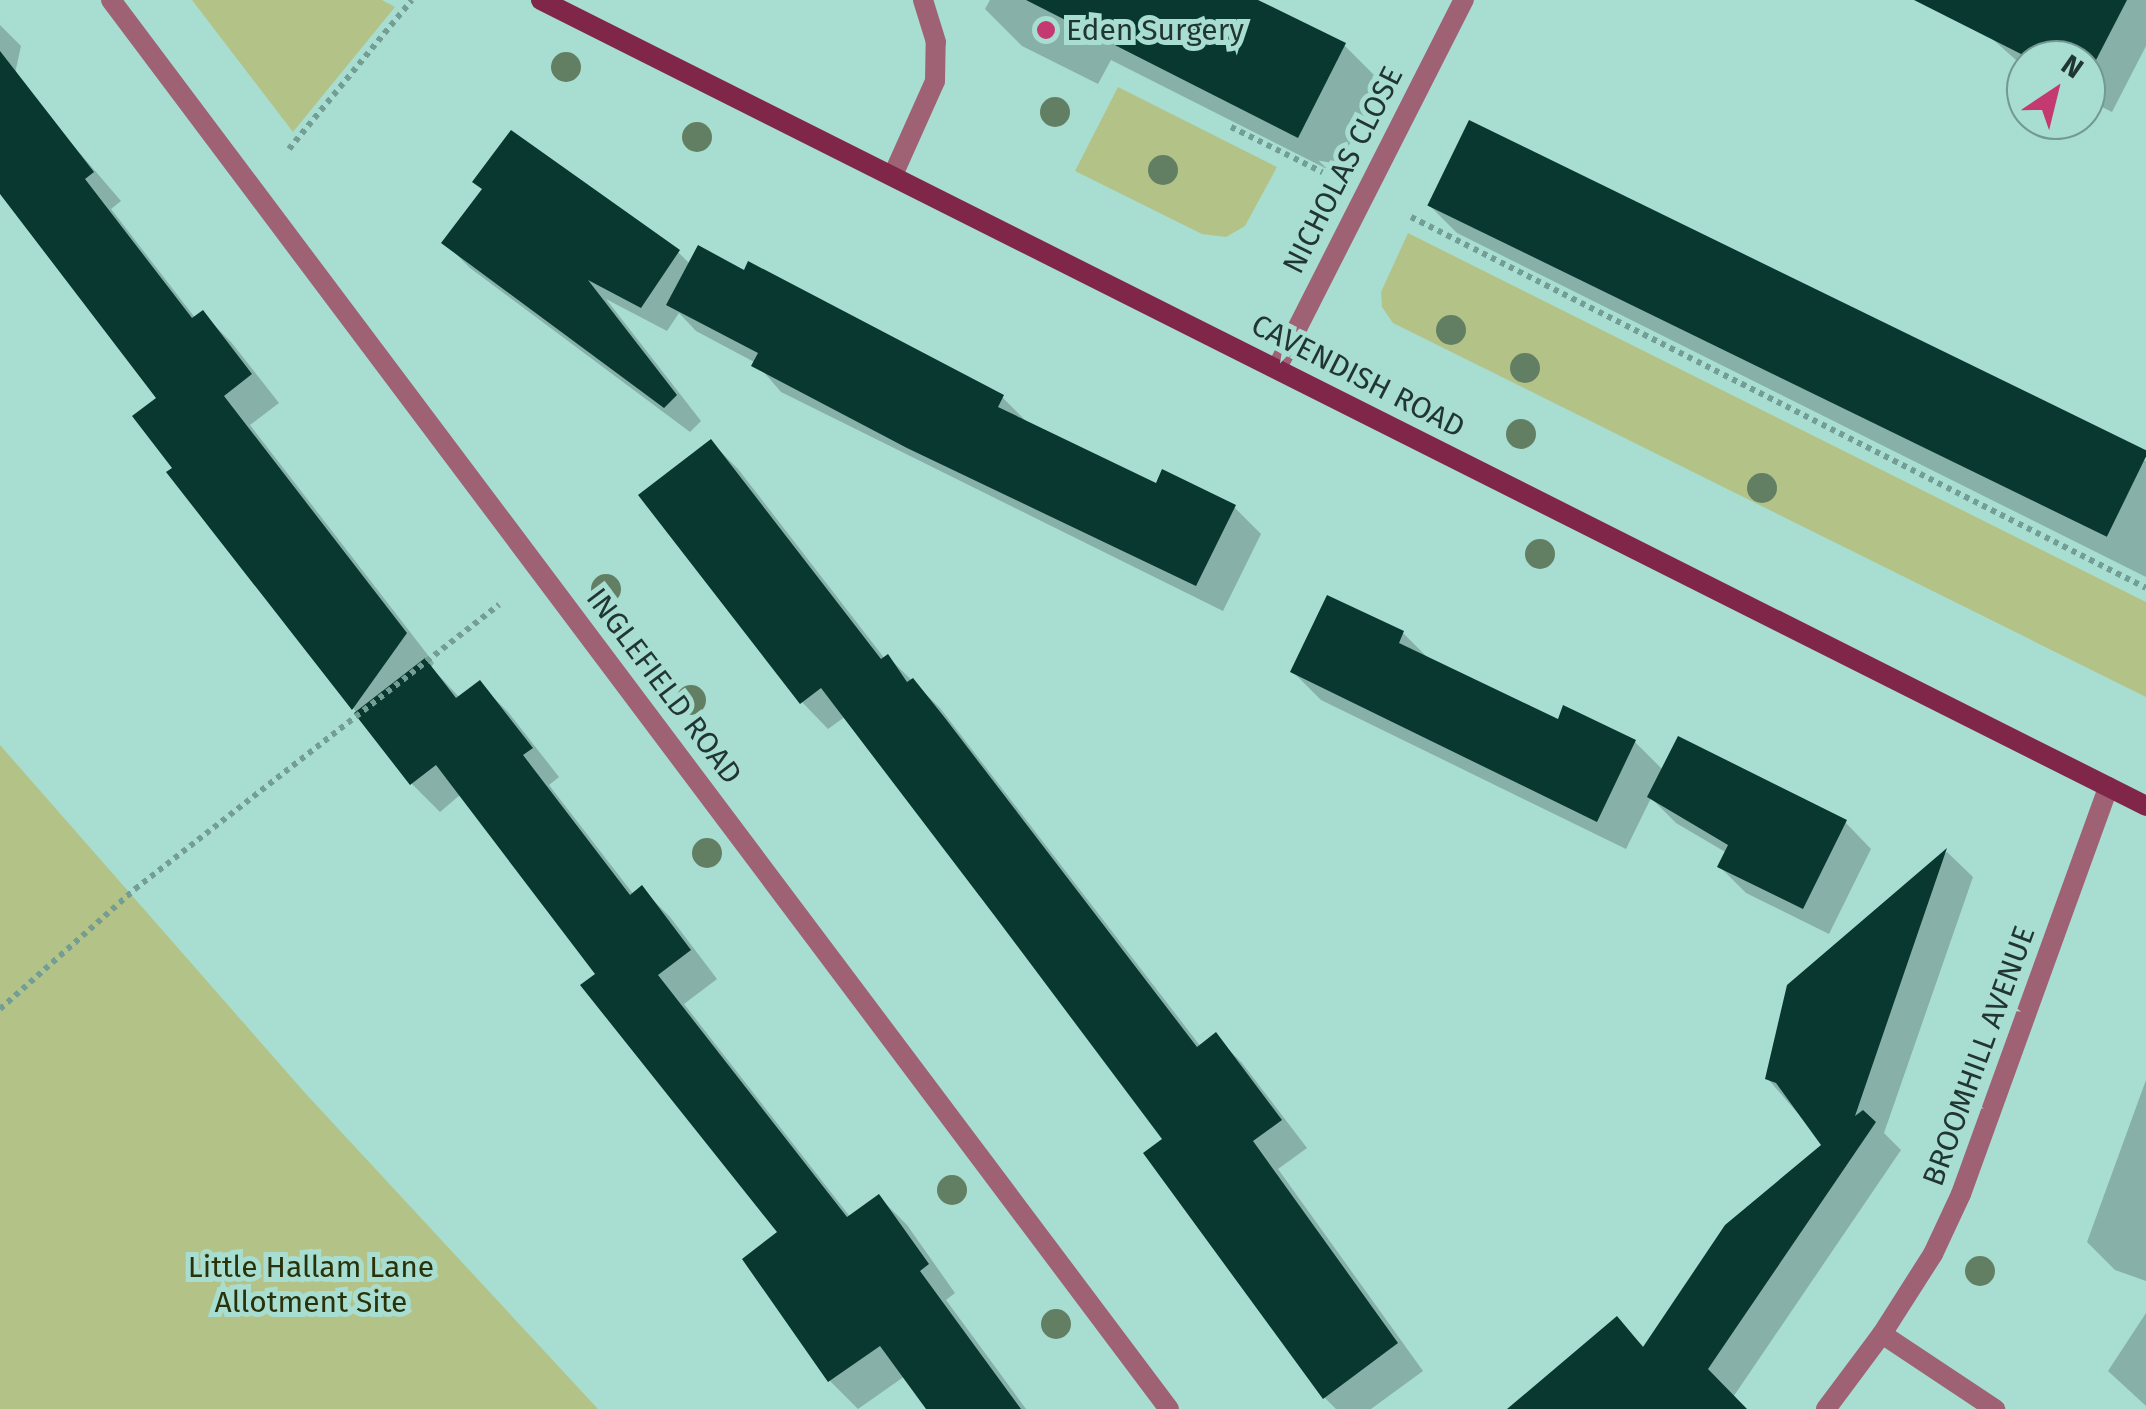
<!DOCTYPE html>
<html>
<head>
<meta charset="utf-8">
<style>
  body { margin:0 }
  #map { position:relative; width:2146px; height:1409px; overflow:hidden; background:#a8ddd2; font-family:"Fira Sans",sans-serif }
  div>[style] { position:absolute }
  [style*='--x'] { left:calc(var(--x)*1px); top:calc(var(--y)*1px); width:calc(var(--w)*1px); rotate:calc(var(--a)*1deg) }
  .green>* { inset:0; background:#b3c387 }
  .shadow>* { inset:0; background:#0003 }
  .building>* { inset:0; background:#093831; transform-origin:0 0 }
  .path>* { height:6px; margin-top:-3px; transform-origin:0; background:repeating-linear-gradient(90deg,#749d94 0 5px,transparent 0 10px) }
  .lane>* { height:20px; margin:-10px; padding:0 10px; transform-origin:10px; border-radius:10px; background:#9f6174 }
  .street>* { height:20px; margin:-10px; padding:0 10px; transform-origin:10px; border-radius:10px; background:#9f6174 }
  .secondary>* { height:20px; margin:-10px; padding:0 10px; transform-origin:10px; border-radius:10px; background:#802749 }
  .trees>* { width:30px; height:30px; margin:-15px; border-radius:50%; background:#627f63 }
  .dots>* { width:28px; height:28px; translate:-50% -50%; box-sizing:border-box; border:5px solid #a8ddd2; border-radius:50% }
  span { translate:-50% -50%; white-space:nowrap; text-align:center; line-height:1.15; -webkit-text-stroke:10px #a8ddd2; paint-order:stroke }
  .poi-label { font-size:30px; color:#213632 }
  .left { translate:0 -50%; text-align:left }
  .street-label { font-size:30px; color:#213632 }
  .park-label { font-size:30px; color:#293208 }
  .north { position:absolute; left:2006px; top:40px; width:100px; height:100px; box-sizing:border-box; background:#a8ddd2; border:2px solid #729a92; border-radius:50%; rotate:35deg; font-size:28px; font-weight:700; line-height:40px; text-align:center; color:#213632 }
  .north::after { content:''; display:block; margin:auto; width:35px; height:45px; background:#c43970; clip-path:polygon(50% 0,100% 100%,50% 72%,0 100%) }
</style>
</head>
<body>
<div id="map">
  <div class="green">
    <div style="clip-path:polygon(192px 0,382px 0,395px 7px,293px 132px)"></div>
    <div style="clip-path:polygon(1118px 87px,1277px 167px,1245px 226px,1226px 237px,1202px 234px,1075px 171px)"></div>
    <div style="clip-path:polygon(1408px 233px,2146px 602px,2146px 697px,1393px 323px,1382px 307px,1381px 292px)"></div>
    <div style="clip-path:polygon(0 745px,306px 1094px,598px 1409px,0 1409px)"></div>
  </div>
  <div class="shadow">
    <div style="clip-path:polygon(990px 0,1254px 0,1344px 45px,1381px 82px,1335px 173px,1111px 60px,1098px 84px,1022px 46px,985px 9px)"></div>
    <div style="clip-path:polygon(2006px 0,2146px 0,2146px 46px,2112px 112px,2086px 99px,2086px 60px,2026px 60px,2026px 69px,1988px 35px)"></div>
    <div style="clip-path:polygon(0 25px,21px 46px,8px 105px,0 104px)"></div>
    <div style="clip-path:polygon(41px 108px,121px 201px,111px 209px,196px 319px,203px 314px,231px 342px,279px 403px,250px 425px,434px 663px,431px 667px,460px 698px,480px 684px,508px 712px,559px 777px,549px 785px,634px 895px,642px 889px,670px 917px,717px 979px,684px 1004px,851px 1218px,879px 1197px,907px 1225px,955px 1293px,946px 1300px,1026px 1409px,929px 1409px,905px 1376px,858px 1409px,830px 1381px,745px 1259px,780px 1233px,598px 974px,461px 794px,440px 812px,412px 784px,170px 472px,175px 468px,160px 398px,0 188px,0 139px)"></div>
    <div style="clip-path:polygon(1429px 205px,2146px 461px,2146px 577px,1457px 233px)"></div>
    <div style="clip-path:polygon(445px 243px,678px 252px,691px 265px,1002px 397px,1030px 425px,1157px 486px,1234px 507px,1261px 534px,1223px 611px,781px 392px,756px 363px,696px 331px,679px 313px,667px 331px,606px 299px,701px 421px,690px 432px,470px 268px)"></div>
    <div style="clip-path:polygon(711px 442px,738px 469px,885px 659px,888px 657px,940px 708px,1201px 1047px,1215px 1036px,1242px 1063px,1307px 1148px,1278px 1169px,1423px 1371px,1371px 1409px,1336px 1409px,1324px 1397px,1165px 1140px,846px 716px,828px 729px,802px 702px)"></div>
    <div style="clip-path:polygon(1403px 633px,1431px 661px,1559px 722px,1565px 709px,1635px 742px,1663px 770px,1845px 822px,1871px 849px,1829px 934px,1746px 893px,1720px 867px,1727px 853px,1676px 823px,1651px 798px,1626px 849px,1321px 700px,1293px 672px)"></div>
    <div style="clip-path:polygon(1947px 852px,1973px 877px,1884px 1133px,1901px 1150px,1725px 1409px,1511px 1409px,1617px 1320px,1645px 1348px,1825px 1145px,1768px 1079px,1789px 987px)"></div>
    <div style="clip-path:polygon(2146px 1080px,2146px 1281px,2115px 1270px,2087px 1242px)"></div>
    <div style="clip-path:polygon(2146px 1313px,2146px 1406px,2108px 1371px)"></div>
  </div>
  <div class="building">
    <div style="clip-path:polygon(1026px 0,1258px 0,1346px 43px,1298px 138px)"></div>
    <div style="clip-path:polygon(1914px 0,2127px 0,2096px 60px,2033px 60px)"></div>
    <div style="clip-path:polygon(0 51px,94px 172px,85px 179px,192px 318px,203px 310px,252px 374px,224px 396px,407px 633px,352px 710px,166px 472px,172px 468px,132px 416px,156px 398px,0 194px)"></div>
    <div style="left:1469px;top:120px;width:756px;height:95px;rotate:26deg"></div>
    <div style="clip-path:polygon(511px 130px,680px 250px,641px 308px,588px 280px,677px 395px,664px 408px,441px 243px,482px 189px,472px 182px)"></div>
    <div style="clip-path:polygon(698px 245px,744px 270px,748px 261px,1004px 395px,998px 407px,1156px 483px,1162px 469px,1236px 505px,1196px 586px,907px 448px,751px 366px,758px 353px,666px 305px)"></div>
    <div style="clip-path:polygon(711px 439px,881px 659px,888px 654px,907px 682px,913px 678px,945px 718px,1197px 1047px,1216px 1032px,1282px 1120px,1253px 1141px,1398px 1343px,1323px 1399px,1143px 1153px,1162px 1139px,994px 915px,821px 688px,800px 704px,638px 495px)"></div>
    <div style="clip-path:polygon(1327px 595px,1404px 631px,1399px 643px,1558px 719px,1563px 705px,1636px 740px,1597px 822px,1290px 672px)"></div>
    <div style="clip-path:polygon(425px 658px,456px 698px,480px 680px,533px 748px,523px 755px,630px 895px,642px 885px,691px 950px,658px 975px,847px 1217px,879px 1194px,929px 1264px,920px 1271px,1021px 1409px,926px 1409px,880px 1346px,828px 1382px,742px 1259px,777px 1232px,580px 985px,595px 974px,436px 765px,410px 785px,354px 713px)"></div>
    <div style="clip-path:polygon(1678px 736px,1847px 820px,1803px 909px,1717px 867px,1728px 845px,1647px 797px)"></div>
    <div style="clip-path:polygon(1947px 848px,1855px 1116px,1863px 1110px,1876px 1122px,1708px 1369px,1747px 1409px,1507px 1409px,1617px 1316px,1643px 1347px,1725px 1225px,1821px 1145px,1776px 1083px,1765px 1079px,1787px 985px)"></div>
  </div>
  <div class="path">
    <div style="--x:1231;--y:127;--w:102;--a:26.3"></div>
    <div style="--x:289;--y:149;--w:193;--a:-50.5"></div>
    <div style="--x:1411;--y:217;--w:823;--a:26.78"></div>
    <div style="--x:0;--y:1009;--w:181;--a:-41.6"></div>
    <div style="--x:135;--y:889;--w:462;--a:-38"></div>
  </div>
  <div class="lane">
    <div style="--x:893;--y:175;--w:103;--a:-65.9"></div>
    <div style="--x:935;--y:81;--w:39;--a:-89"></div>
    <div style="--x:936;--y:42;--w:44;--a:-107.2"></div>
    <div style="--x:1882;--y:1334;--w:136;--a:33.6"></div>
  </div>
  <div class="street">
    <div style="--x:111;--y:0;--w:1762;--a:53.1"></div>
    <div style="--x:1277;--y:368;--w:413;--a:-63.1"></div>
    <div style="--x:1826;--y:1409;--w:94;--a:-53.3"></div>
    <div style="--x:1882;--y:1334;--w:95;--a:-57.5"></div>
    <div style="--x:1933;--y:1254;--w:66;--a:-65"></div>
    <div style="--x:1961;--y:1194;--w:433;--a:-70.1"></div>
  </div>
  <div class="secondary">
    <div style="--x:541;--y:0;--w:1796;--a:26.66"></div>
  </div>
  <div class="trees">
    <div style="left:566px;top:67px"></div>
    <div style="left:1055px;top:112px"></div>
    <div style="left:697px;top:137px"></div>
    <div style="left:1163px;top:170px"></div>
    <div style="left:1451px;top:330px"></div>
    <div style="left:1525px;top:368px"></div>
    <div style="left:1521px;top:434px"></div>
    <div style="left:1762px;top:488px"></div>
    <div style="left:1540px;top:554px"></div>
    <div style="left:606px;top:589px"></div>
    <div style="left:691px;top:700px"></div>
    <div style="left:707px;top:853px"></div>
    <div style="left:952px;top:1190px"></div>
    <div style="left:1980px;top:1271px"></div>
    <div style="left:1056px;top:1324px"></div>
  </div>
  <div class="dots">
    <div style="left:1046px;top:30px;background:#c43970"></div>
  </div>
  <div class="poi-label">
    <span class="left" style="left:1066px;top:30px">Eden Surgery</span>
  </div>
  <div class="street-label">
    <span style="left:1343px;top:170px;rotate:-63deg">NICHOLAS CLOSE</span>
    <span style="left:1358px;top:376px;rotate:27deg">CAVENDISH ROAD</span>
    <span style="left:664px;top:686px;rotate:53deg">INGLEFIELD ROAD</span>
    <span style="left:1979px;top:1056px;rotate:-70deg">BROOMHILL AVENUE</span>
  </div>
  <div class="park-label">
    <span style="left:311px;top:1284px">Little Hallam Lane<br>Allotment Site</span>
  </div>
  <div class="north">N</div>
</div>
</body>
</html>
